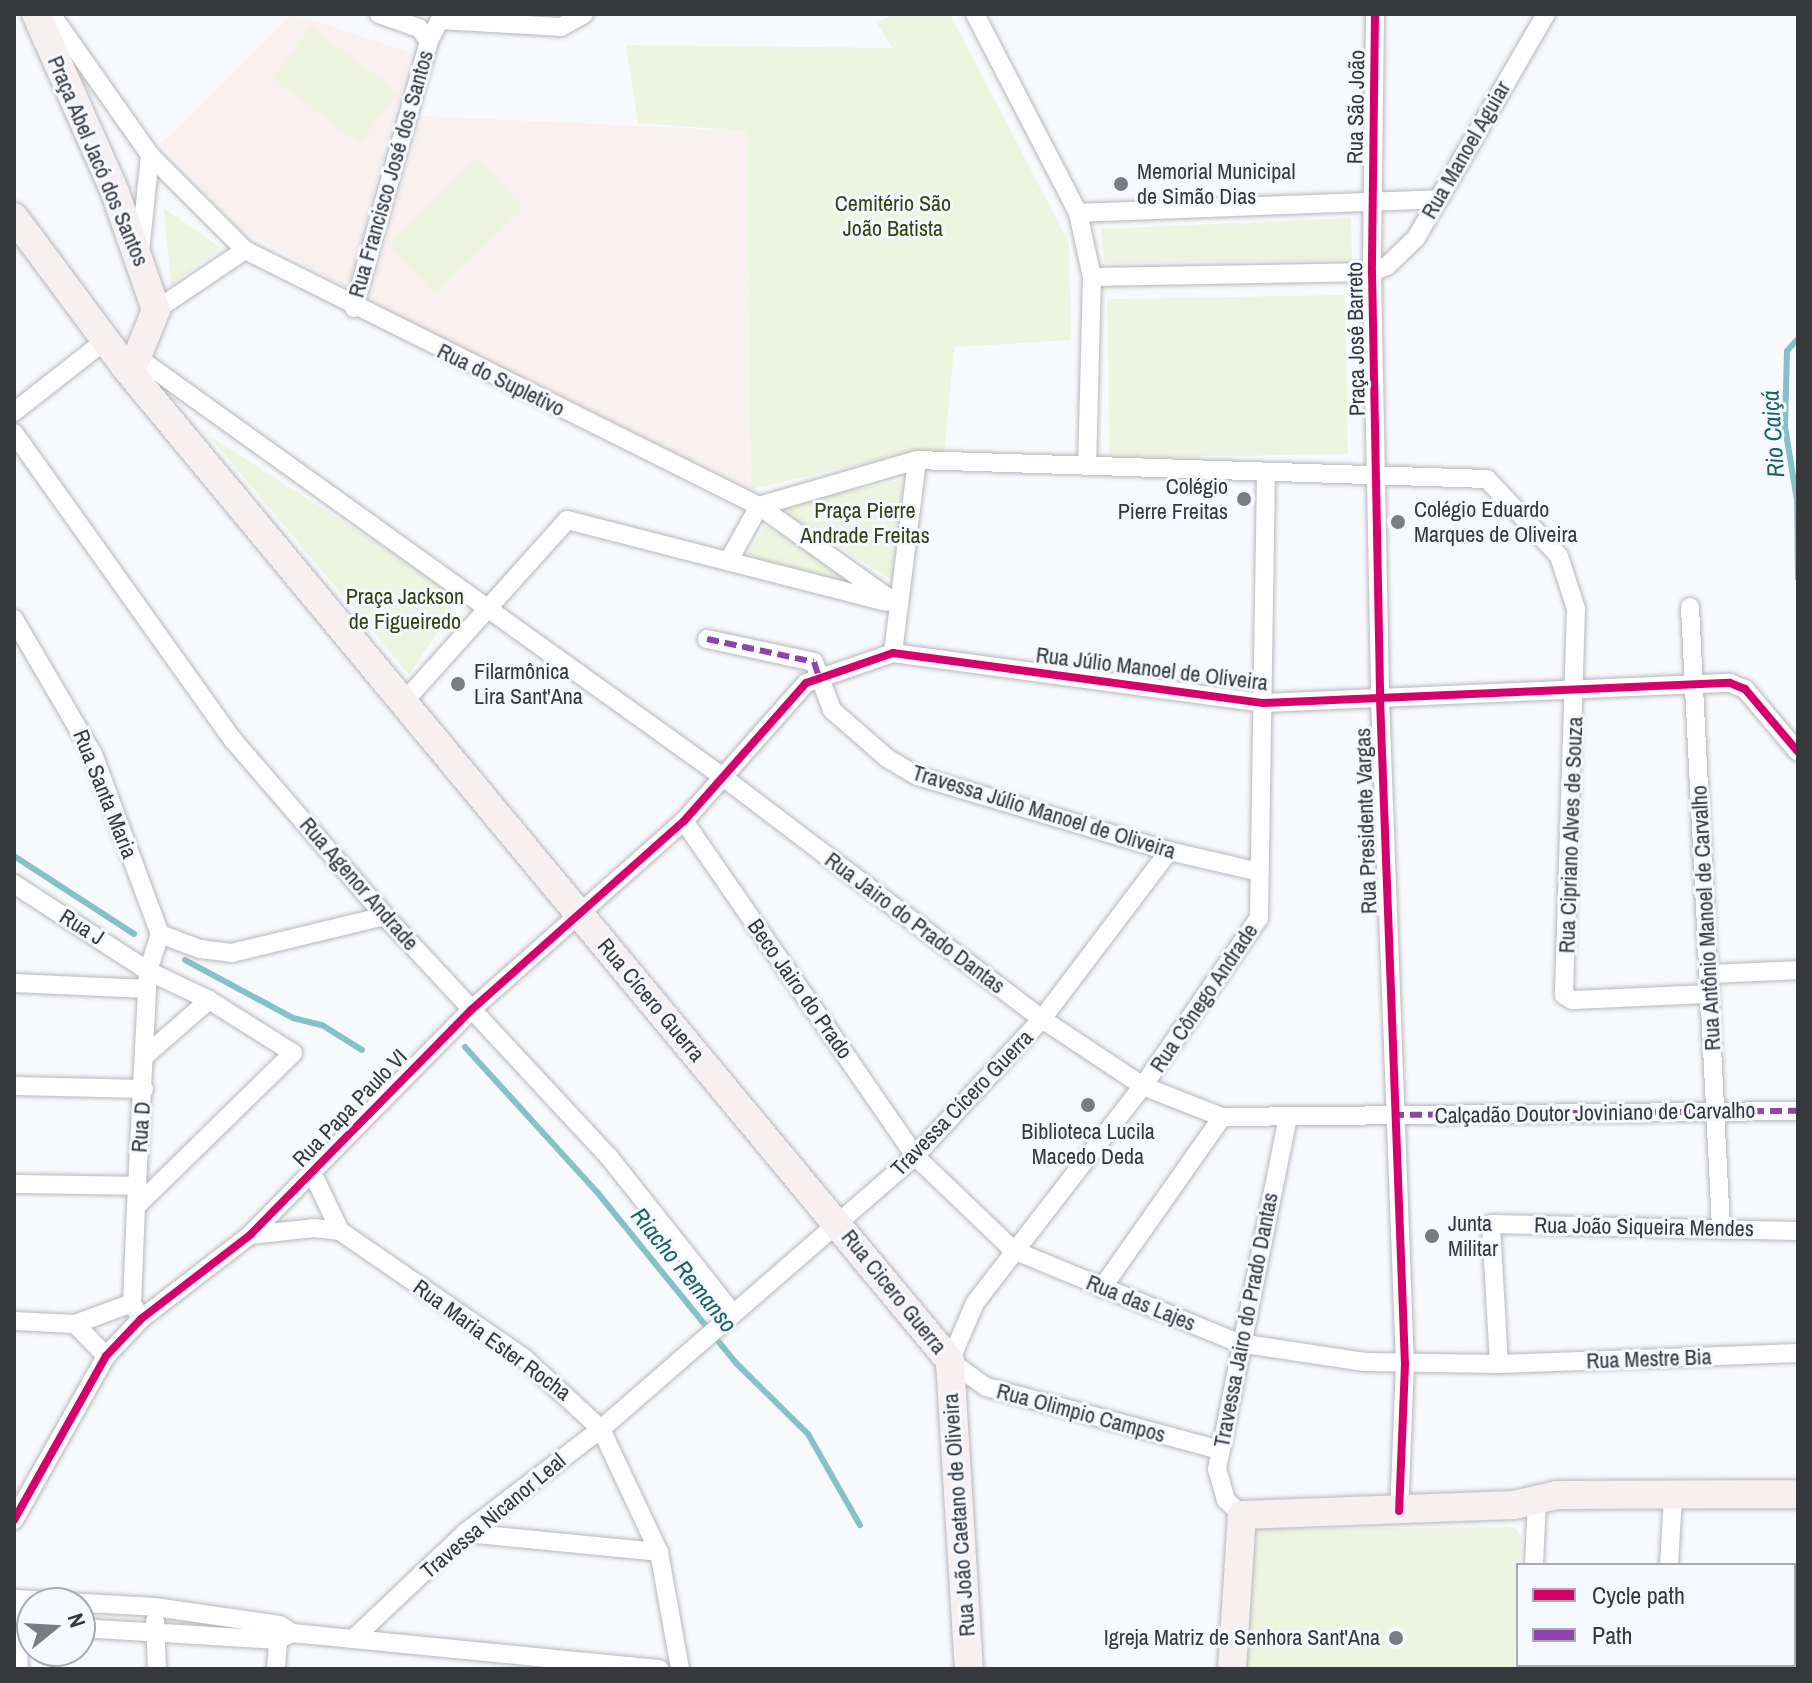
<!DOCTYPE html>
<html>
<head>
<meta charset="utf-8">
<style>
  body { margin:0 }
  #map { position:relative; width:1812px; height:1683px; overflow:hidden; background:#f7f9fd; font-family:"Archivo Narrow",sans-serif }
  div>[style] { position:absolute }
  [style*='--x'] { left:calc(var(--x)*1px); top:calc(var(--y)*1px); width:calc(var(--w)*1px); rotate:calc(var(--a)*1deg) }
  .education>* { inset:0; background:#faf0ef }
  .green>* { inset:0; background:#eef4e0; transform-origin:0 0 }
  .stream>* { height:6px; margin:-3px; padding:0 3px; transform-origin:3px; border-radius:3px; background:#85c2c8 }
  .roads { filter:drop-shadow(0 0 2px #b6b7ba) drop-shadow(0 0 2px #b6b7ba) }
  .street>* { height:18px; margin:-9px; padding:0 9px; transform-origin:9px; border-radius:9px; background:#fefeff }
  .primary>* { height:28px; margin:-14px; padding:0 14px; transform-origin:14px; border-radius:14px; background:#f6f0f1 }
  .quiet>* { height:6px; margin-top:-3px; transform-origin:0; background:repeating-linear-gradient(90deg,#8e44ad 0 12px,transparent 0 18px) }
  .cycleway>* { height:8px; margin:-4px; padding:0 4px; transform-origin:4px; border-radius:4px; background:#d6006c }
  .dots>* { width:22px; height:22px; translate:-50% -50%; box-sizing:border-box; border:4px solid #f5f8ff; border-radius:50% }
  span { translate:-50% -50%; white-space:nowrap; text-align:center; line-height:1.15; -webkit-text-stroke:6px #f5f8ff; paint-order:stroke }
  .street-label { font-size:22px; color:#36383b }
  .poi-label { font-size:22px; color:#36383b }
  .left { translate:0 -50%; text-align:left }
  .right { translate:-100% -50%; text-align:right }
  .park-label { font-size:22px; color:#383f10 }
  .water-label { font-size:24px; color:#1b6268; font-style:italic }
  .frame { position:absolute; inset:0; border:16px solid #36383b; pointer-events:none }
  .legend { position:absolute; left:1516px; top:1563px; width:280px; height:104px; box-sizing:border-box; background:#f5f8ff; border:2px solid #a9abb1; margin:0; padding:10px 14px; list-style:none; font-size:24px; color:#36383b }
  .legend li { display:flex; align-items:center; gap:16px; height:40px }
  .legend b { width:40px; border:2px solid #a9abb1 }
  .north { position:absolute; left:16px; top:1587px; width:80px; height:80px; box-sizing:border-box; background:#f5f8ff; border:2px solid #a9abb1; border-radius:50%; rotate:72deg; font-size:22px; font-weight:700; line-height:32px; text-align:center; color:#36383b }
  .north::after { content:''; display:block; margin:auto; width:28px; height:36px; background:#7a7c7f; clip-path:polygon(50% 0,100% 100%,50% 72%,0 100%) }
</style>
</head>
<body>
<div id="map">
  <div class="education">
    <div style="clip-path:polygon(292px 14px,411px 53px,348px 288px,239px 228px,161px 144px)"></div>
    <div style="clip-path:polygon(421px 116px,747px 131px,751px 489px,369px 303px)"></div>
  </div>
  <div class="green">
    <div style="clip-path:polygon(897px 14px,950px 14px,1069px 243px,1071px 340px,954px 347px,944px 455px,918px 451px,751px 489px,747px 131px,638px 123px,626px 45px,893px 48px,876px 22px)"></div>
    <div style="left:311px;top:27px;width:109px;height:64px;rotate:37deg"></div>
    <div style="left:476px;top:158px;width:69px;height:124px;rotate:46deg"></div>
    <div style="clip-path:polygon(164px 208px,221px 248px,171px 285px)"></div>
    <div style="clip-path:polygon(1351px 218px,1352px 260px,1104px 263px,1101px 229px)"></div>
    <div style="left:1345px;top:295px;width:159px;height:238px;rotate:89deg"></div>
    <div style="clip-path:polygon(208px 435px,461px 597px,409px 675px)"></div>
    <div style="clip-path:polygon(903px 480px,892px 580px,788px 515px,789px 503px)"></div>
    <div style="clip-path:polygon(765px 526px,844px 573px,840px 586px,746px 557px)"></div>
    <div style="clip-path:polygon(1514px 1527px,1522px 1538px,1514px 1669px,1246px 1669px,1257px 1529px)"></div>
  </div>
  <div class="stream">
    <div style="--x:1798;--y:339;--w:16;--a:133"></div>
    <div style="--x:1787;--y:351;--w:76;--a:91.5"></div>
    <div style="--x:1785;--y:427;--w:74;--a:80.7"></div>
    <div style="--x:1797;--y:500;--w:78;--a:89.3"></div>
    <div style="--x:14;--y:856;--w:143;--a:33"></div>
    <div style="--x:185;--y:960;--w:123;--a:28.2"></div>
    <div style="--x:293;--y:1018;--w:30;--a:14"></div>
    <div style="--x:322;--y:1025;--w:47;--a:32"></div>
    <div style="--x:465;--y:1047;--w:196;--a:47.7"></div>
    <div style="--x:597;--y:1192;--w:220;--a:50.9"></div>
    <div style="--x:736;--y:1363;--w:101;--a:44.6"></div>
    <div style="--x:808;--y:1434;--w:105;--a:60.3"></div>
  </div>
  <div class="roads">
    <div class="street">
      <div style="--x:51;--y:14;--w:172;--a:54.9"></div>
      <div style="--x:150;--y:155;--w:134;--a:45"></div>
      <div style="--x:245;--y:250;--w:574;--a:26.48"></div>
      <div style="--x:759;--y:506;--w:169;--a:35.4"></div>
      <div style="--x:379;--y:14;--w:42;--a:19.3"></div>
      <div style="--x:419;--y:28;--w:16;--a:52"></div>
      <div style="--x:975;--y:14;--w:224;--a:62.6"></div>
      <div style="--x:1078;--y:213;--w:66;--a:77.7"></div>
      <div style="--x:1092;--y:277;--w:189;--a:91.5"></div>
      <div style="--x:1375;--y:14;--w:258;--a:90.7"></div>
      <div style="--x:1372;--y:272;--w:427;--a:88.9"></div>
      <div style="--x:1380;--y:699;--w:665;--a:87.85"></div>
      <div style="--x:1405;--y:1364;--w:147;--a:92.3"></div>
      <div style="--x:440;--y:20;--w:121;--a:3.3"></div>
      <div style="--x:561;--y:27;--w:26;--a:-29"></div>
      <div style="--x:1078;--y:213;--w:357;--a:-2.2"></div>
      <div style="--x:140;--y:252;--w:98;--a:-84.1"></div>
      <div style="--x:1092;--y:277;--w:280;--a:-1"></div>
      <div style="--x:1372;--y:272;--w:16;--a:-22"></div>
      <div style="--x:1387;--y:266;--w:40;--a:-44"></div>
      <div style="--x:1416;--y:238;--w:259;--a:-59.9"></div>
      <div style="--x:354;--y:308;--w:277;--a:-74.3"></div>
      <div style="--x:429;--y:41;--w:30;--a:-63"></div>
      <div style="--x:156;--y:310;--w:107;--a:-34"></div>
      <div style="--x:137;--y:357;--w:721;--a:35.63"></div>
      <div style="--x:723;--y:777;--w:400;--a:37.2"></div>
      <div style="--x:1042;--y:1019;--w:121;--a:33.6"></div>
      <div style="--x:1143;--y:1086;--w:85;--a:21.4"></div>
      <div style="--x:1222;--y:1117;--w:576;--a:-0.6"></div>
      <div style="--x:14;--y:412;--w:112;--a:-38.1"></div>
      <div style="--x:14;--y:433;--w:377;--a:54.5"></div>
      <div style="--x:233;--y:740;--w:233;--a:49.2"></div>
      <div style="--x:385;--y:916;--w:329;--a:47.1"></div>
      <div style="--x:609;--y:1157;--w:198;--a:51.6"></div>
      <div style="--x:729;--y:560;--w:62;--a:-60.9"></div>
      <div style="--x:759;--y:506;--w:165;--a:-16.2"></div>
      <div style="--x:917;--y:460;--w:570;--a:1.91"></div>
      <div style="--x:1487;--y:479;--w:105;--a:46.9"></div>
      <div style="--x:1559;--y:556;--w:56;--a:72.2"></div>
      <div style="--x:1576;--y:609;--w:386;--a:91.8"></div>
      <div style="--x:1564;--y:995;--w:9;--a:32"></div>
      <div style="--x:1572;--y:1000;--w:138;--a:-2.5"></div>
      <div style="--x:1690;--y:607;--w:622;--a:87.14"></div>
      <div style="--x:14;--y:619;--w:156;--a:59.7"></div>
      <div style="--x:93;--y:754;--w:192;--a:69.6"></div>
      <div style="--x:707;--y:639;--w:109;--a:12.1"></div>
      <div style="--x:814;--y:662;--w:51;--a:69.4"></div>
      <div style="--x:832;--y:710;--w:73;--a:41.1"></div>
      <div style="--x:887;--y:758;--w:35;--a:31"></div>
      <div style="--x:917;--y:776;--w:263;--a:16.6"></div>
      <div style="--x:1169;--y:851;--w:93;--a:13"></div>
      <div style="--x:893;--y:653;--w:194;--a:-82.9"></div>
      <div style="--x:402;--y:704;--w:247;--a:-48.1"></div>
      <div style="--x:567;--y:520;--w:329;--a:14.4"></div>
      <div style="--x:684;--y:821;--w:407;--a:55.4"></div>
      <div style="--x:915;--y:1156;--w:136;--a:43.8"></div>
      <div style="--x:1013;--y:1250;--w:244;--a:22.4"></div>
      <div style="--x:1239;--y:1343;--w:127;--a:8.6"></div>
      <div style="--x:1365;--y:1362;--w:134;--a:0.9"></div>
      <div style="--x:1499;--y:1364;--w:299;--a:-2.1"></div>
      <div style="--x:14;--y:884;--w:160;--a:33"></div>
      <div style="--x:148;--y:971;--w:68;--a:25.4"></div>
      <div style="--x:209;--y:1000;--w:99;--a:32.2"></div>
      <div style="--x:293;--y:1053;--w:220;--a:135.6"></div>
      <div style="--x:160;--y:934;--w:43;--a:20.6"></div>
      <div style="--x:200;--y:949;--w:32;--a:7"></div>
      <div style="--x:232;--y:953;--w:157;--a:-13.6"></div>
      <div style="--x:1708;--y:974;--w:90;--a:-2.5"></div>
      <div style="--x:14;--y:983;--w:133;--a:2.6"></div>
      <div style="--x:145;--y:1056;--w:85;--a:-41.2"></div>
      <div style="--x:14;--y:1086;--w:130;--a:1.3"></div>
      <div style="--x:312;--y:1172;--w:65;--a:64.6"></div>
      <div style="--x:340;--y:1231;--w:224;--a:34.6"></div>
      <div style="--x:524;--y:1358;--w:105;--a:42.7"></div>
      <div style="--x:601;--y:1429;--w:136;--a:64.8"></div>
      <div style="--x:659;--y:1552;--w:119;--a:79.8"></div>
      <div style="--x:14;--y:1184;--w:123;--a:0.9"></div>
      <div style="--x:250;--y:1235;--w:64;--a:-6.2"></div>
      <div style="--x:314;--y:1228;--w:26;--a:7"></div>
      <div style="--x:1102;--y:1288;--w:209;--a:-54.9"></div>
      <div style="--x:141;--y:1319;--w:18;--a:-119"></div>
      <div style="--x:132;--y:1303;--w:96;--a:-87.6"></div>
      <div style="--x:136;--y:1207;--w:236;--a:-87.1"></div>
      <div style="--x:148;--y:971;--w:39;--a:-72"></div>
      <div style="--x:14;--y:1321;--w:61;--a:2.8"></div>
      <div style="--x:75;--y:1324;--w:45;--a:45.9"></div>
      <div style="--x:75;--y:1324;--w:61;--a:-20.2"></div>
      <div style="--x:1499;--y:1364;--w:140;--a:-93.3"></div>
      <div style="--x:1491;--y:1224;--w:307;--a:1.3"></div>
      <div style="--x:1220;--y:1450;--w:242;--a:-164.9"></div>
      <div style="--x:986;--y:1387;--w:44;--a:-144.2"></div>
      <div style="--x:950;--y:1361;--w:63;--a:-66.7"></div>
      <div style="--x:975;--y:1303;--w:274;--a:-52.3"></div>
      <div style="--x:1143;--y:1086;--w:204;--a:-55.4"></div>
      <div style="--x:1259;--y:918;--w:444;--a:-89.1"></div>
      <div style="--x:1242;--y:1515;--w:22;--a:-137"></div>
      <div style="--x:1226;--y:1500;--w:32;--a:-106"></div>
      <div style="--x:1217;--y:1469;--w:359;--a:-78.6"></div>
      <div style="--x:14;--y:1520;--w:188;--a:-60.7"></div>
      <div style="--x:106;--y:1356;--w:51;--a:-46.6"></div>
      <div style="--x:141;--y:1319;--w:138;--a:-37.6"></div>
      <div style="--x:250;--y:1235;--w:315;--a:-45.5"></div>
      <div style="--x:471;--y:1010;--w:285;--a:-41.6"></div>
      <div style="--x:684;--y:821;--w:184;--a:-48.5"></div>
      <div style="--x:806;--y:683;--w:92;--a:-19"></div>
      <div style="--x:893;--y:653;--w:374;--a:7.7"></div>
      <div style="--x:1264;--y:703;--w:466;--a:-2.5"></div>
      <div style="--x:1730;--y:683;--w:16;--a:22"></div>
      <div style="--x:1745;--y:689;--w:82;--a:49.9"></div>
      <div style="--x:465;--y:1533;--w:195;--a:5.6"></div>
      <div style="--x:1534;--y:1565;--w:67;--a:-87.4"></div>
      <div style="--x:1669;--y:1565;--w:70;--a:-86.7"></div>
      <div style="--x:14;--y:1599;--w:141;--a:3.2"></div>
      <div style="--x:155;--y:1607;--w:126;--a:8.2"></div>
      <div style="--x:280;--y:1625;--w:14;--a:34"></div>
      <div style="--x:292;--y:1633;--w:369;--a:5.6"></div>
      <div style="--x:15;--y:1599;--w:70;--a:86.7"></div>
      <div style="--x:155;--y:1621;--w:48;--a:87.6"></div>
      <div style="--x:1794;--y:1622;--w:4;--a:14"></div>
      <div style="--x:80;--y:1628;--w:198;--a:3.5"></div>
      <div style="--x:278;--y:1640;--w:16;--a:-27"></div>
      <div style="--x:353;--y:1639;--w:154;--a:-43.4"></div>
      <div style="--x:465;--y:1533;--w:171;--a:-37.4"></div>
      <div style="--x:601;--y:1429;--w:416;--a:-41"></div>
      <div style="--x:915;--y:1156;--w:187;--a:-47.2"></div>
      <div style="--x:1042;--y:1019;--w:211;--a:-52.9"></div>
      <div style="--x:276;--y:1669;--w:41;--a:-85.8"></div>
      <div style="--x:1528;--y:1669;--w:4;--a:-76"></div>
      <div style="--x:1655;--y:1669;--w:4;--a:-76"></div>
    </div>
    <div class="primary">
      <div style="--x:14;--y:217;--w:188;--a:53.4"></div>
      <div style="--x:126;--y:368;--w:16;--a:-45"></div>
      <div style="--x:137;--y:357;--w:51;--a:-68"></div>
      <div style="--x:156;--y:310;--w:125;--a:-109.2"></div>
      <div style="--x:115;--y:192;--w:195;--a:-113.9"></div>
      <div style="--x:126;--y:368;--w:1290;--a:50.31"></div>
      <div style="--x:950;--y:1361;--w:309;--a:86.5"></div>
      <div style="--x:1232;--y:1669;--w:154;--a:-86.3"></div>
      <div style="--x:1242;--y:1515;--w:272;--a:-2.1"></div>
      <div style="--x:1514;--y:1505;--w:44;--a:-13.1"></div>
      <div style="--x:1557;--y:1495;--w:241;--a:-0.2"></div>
    </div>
  </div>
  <div class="quiet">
    <div style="--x:707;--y:639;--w:109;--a:12.1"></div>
    <div style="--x:814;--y:662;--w:20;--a:72"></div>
    <div style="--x:1392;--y:1115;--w:406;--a:-0.6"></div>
  </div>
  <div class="cycleway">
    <div style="--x:1375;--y:14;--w:258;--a:90.7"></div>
    <div style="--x:1372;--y:272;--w:427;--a:88.9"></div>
    <div style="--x:1380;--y:699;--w:665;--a:87.85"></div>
    <div style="--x:1405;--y:1364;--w:147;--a:92.3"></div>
    <div style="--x:14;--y:1520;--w:188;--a:-60.7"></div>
    <div style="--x:106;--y:1356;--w:51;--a:-46.6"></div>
    <div style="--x:141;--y:1319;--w:138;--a:-37.6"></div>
    <div style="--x:250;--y:1235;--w:315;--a:-45.5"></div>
    <div style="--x:471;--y:1010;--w:285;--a:-41.6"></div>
    <div style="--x:684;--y:821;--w:184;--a:-48.5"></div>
    <div style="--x:806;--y:683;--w:92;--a:-19"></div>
    <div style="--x:893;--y:653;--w:374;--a:7.7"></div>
    <div style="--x:1264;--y:703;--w:466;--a:-2.5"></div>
    <div style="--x:1730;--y:683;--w:16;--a:22"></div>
    <div style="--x:1745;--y:689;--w:82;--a:49.9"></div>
  </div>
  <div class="dots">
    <div style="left:1121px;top:184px;background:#7a7c7f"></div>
    <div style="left:1244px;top:499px;background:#7a7c7f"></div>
    <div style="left:1398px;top:522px;background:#7a7c7f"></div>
    <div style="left:458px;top:684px;background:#7a7c7f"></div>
    <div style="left:1088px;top:1105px;background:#7a7c7f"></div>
    <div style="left:1432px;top:1236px;background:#7a7c7f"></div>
    <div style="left:1396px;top:1638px;background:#7a7c7f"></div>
  </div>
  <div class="street-label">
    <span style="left:1356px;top:107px;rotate:-89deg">Rua São João</span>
    <span style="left:1466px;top:150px;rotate:-60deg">Rua Manoel Aguiar</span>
    <span style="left:98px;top:161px;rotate:67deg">Praça Abel Jacó dos Santos</span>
    <span style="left:391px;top:174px;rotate:-74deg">Rua Francisco José dos Santos</span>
    <span style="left:1356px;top:339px;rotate:-91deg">Praça José Barreto</span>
    <span style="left:501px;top:380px;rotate:26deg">Rua do Supletivo</span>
    <span style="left:1152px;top:669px;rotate:7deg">Rua Júlio Manoel de Oliveira</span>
    <span style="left:105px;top:794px;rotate:68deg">Rua Santa Maria</span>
    <span style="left:1044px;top:812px;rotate:17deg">Travessa Júlio Manoel de Oliveira</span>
    <span style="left:1366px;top:821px;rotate:-92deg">Rua Presidente Vargas</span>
    <span style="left:1571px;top:835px;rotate:-88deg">Rua Cipriano Alves de Souza</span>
    <span style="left:359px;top:884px;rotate:49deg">Rua Agenor Andrade</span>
    <span style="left:1706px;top:918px;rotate:-93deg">Rua Antônio Manoel de Carvalho</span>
    <span style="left:915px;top:923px;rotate:37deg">Rua Jairo do Prado Dantas</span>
    <span style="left:82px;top:927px;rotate:32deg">Rua J</span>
    <span style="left:800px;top:989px;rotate:55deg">Beco Jairo do Prado</span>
    <span style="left:1204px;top:998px;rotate:-56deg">Rua Cônego Andrade</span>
    <span style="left:651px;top:1000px;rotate:50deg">Rua Cícero Guerra</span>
    <span style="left:962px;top:1103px;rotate:-46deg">Travessa Cícero Guerra</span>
    <span style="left:350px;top:1108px;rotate:-46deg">Rua Papa Paulo VI</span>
    <span style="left:1595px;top:1113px;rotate:-1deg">Calçadão Doutor Joviniano de Carvalho</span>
    <span style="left:141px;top:1127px;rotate:-86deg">Rua D</span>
    <span style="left:1644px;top:1227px;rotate:1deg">Rua João Siqueira Mendes</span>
    <span style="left:894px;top:1292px;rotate:51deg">Rua Cicero Guerra</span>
    <span style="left:1141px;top:1303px;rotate:22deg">Rua das Lajes</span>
    <span style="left:1246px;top:1320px;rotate:-79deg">Travessa Jairo do Prado Dantas</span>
    <span style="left:492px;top:1340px;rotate:36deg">Rua Maria Ester Rocha</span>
    <span style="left:1649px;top:1359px;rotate:-2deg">Rua Mestre Bia</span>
    <span style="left:1081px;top:1413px;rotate:15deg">Rua Olimpio Campos</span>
    <span style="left:959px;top:1515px;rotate:-94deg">Rua João Caetano de Oliveira</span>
    <span style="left:493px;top:1516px;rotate:-40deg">Travessa Nicanor Leal</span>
  </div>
  <div class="poi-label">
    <span class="left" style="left:1137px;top:184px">Memorial Municipal<br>de Simão Dias</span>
    <span class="right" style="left:1228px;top:499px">Colégio<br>Pierre Freitas</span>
    <span class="left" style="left:1414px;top:522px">Colégio Eduardo<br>Marques de Oliveira</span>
    <span class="left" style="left:474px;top:684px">Filarmônica<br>Lira Sant'Ana</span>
    <span style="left:1088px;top:1144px">Biblioteca Lucila<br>Macedo Deda</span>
    <span class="left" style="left:1448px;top:1236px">Junta<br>Militar</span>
    <span class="right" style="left:1380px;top:1638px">Igreja Matriz de Senhora Sant'Ana</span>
  </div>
  <div class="park-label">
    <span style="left:893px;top:216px">Cemitério São<br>João Batista</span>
    <span style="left:865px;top:523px">Praça Pierre<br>Andrade Freitas</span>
    <span style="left:405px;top:609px">Praça Jackson<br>de Figueiredo</span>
  </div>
  <div class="water-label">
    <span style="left:1773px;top:434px;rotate:-94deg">Rio Caiçá</span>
    <span style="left:684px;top:1270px;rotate:51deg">Riacho Remanso</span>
  </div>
  <div class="frame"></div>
  <ul class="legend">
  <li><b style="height:10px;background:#d6006c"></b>Cycle path</li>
  <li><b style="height:10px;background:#8e44ad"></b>Path</li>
  </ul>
  <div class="north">N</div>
</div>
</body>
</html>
